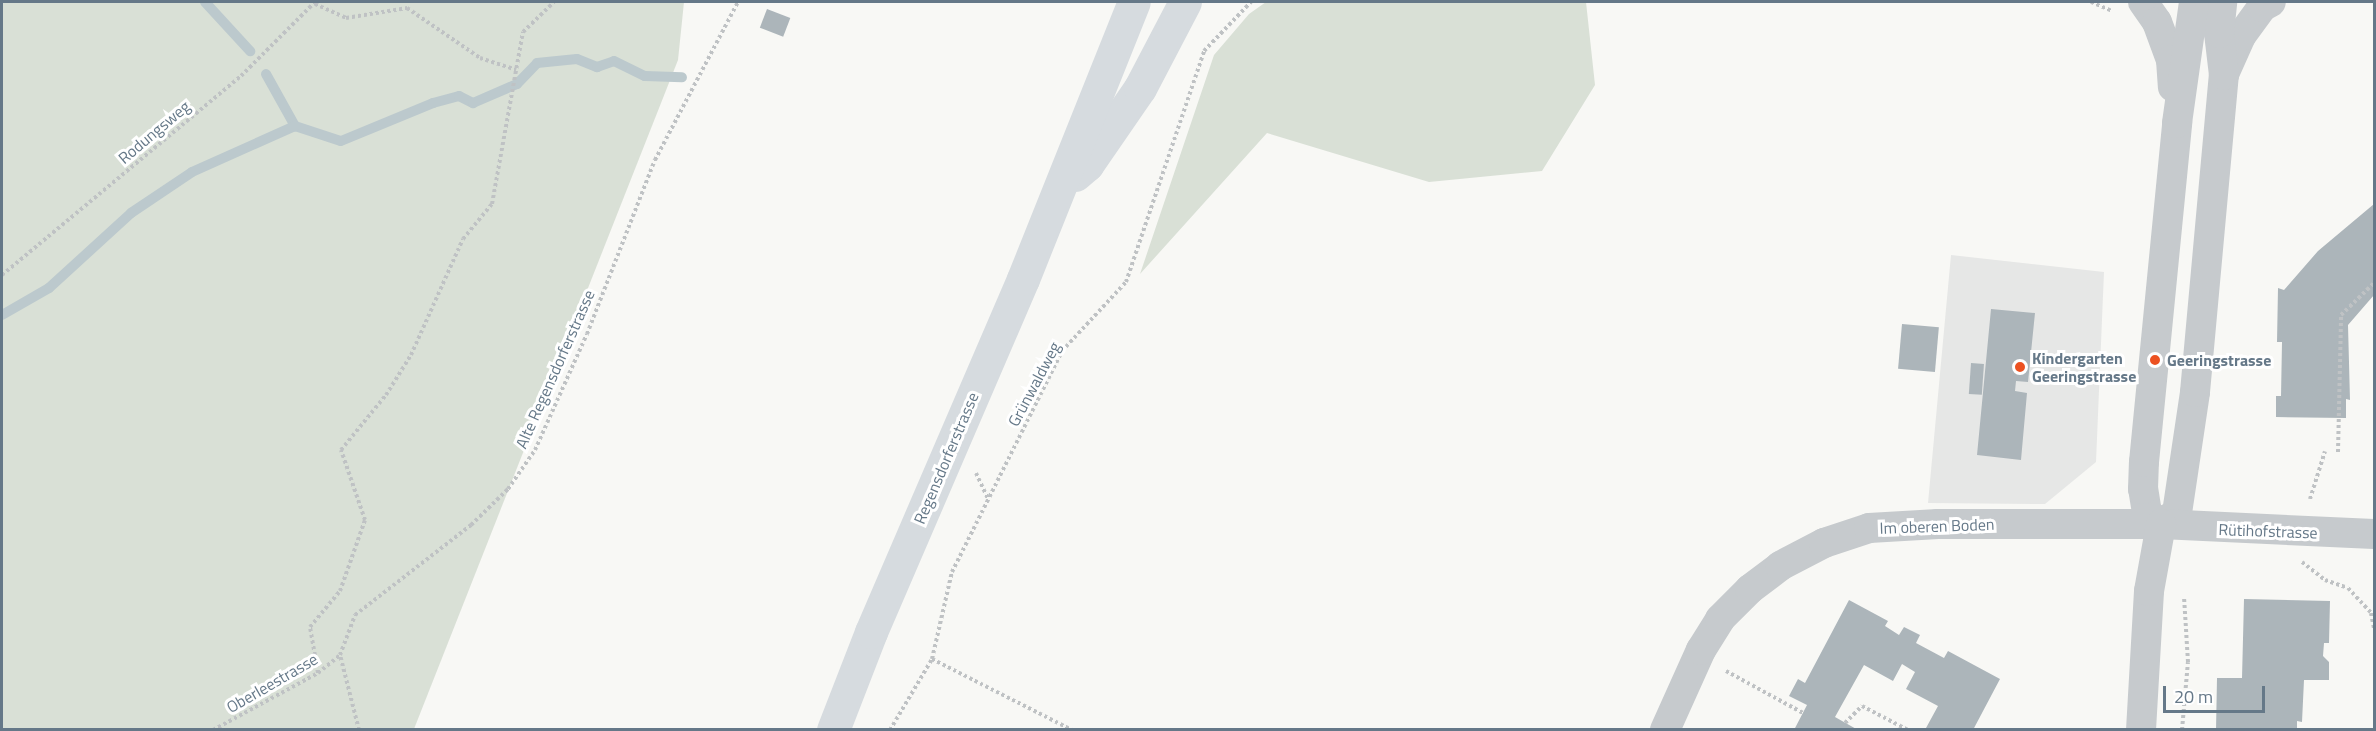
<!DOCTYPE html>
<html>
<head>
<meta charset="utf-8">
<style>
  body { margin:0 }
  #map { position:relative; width:2376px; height:731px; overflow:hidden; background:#f8f8f5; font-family:"Titillium Web",sans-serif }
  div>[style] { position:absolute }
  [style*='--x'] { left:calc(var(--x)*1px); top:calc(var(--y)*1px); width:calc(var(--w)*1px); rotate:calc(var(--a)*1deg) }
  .built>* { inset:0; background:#e6e7e6 }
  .green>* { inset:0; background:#d9e0d6 }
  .stream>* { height:10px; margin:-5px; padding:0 5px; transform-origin:5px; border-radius:5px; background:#bcc9cd }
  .building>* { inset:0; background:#acb5ba; transform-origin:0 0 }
  .path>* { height:4px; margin-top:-2px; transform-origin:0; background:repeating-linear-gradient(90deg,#bfc2c4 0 3px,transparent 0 6px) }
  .street>* { height:30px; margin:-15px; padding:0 15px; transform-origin:15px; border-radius:15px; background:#c6cacd }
  .secondary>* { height:33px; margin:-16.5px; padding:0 16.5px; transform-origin:16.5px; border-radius:16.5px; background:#d6dbdf }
  .dots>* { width:16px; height:16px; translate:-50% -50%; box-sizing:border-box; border:3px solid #fff; border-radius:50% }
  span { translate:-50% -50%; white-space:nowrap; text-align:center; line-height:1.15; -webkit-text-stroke:6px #fff; paint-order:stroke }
  .street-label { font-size:16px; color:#657888 }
  .poi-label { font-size:16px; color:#657888; font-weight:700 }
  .left { translate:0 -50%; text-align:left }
  .frame { position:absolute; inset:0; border:3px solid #657888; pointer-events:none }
  .scale { position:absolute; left:2163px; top:686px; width:102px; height:27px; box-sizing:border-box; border:3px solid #657888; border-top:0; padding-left:8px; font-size:18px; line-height:21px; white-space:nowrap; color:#657888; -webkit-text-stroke:4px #fff; paint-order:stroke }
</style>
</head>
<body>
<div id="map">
  <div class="built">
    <div style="clip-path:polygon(1951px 255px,2104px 272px,2096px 462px,2045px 504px,1928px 503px)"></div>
  </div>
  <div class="green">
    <div style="clip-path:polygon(2px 2px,684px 2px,678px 60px,414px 729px,2px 729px)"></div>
    <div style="clip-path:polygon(1266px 2px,1586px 2px,1595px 85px,1542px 171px,1429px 182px,1267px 133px,1140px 274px,1214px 55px,1249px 14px)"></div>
  </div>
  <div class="stream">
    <div style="--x:205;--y:2;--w:67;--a:47.4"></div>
    <div style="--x:266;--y:74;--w:60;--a:60.9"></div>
    <div style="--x:295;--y:126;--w:48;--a:18.1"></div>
    <div style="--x:341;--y:141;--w:100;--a:-22.4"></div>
    <div style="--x:433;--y:103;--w:27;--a:-15"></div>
    <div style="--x:459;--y:96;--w:16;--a:27"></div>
    <div style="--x:473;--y:103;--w:48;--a:-23.4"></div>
    <div style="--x:517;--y:84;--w:29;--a:-46"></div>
    <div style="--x:537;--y:63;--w:40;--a:-5.7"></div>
    <div style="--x:577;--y:59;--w:22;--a:22"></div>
    <div style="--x:597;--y:67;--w:18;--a:-19"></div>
    <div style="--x:614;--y:61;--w:34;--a:26"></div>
    <div style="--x:645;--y:76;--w:37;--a:2"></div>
    <div style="--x:2;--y:315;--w:54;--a:-29.9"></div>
    <div style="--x:49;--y:288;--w:111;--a:-42.4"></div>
    <div style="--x:131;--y:213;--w:73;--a:-33.9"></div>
    <div style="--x:192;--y:172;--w:113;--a:-24.1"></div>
  </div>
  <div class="building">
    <div style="left:767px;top:9px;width:25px;height:20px;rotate:21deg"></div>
    <div style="clip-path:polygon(2374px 204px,2374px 295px,2348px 325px,2350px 400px,2346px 399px,2346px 418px,2276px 417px,2276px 396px,2281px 396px,2282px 342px,2277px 342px,2278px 288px,2284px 290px,2318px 251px)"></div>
    <div style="clip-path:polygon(1991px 309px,2035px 313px,2028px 382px,2016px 381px,2015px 391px,2027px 393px,2021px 460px,1977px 455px)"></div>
    <div style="left:1902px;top:324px;width:37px;height:45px;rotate:5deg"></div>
    <div style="left:1971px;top:363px;width:13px;height:31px;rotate:4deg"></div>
    <div style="clip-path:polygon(2244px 599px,2330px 601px,2329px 643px,2324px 643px,2323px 656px,2329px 662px,2329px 680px,2304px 680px,2302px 722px,2297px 721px,2297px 730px,2216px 730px,2217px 678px,2242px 678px)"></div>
    <div style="clip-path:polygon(1849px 600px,1888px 621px,1885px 626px,1899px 635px,1904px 627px,1920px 635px,1916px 643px,1944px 658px,1948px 651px,2000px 679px,1973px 730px,1926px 728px,1938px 706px,1906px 689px,1915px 672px,1902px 664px,1893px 681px,1864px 665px,1835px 717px,1858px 730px,1794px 730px,1807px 705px,1789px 696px,1798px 679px,1805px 683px)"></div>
  </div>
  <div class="path">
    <div style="--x:2091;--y:2;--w:23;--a:23"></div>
    <div style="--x:315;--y:4;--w:34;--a:24"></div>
    <div style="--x:346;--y:18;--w:62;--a:-9.3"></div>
    <div style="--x:407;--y:8;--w:88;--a:34.4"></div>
    <div style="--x:480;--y:58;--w:38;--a:18"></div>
    <div style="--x:2;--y:275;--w:311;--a:-39.8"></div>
    <div style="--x:241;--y:76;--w:105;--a:-45"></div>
    <div style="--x:2338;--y:452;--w:137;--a:-88.7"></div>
    <div style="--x:2341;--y:315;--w:46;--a:-44.1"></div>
    <div style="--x:976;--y:473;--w:29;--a:65"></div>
    <div style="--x:2310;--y:499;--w:50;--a:-72.6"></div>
    <div style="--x:2302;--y:562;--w:29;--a:38"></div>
    <div style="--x:2325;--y:580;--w:24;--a:19"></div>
    <div style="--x:2348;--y:588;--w:34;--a:47"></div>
    <div style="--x:2371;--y:613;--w:16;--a:79"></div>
    <div style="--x:932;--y:659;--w:157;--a:26.9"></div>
    <div style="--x:1726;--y:671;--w:88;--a:28.6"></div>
    <div style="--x:318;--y:673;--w:47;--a:-99.9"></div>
    <div style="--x:310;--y:627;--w:47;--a:-50.2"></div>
    <div style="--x:340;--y:591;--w:75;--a:-70.6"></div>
    <div style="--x:365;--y:520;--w:74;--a:-108.9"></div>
    <div style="--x:341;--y:450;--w:71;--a:-50.7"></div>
    <div style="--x:386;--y:395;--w:47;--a:-58"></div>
    <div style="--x:411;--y:355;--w:127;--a:-65.9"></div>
    <div style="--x:463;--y:239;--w:45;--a:-50.4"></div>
    <div style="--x:492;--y:204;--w:175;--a:-79.8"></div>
    <div style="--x:523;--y:32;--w:43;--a:-44.1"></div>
    <div style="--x:1845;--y:723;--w:24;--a:-45"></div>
    <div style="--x:1862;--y:706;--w:52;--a:27.6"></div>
    <div style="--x:213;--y:730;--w:119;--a:-28.5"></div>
    <div style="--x:318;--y:673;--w:28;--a:-39"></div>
    <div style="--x:359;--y:730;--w:77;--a:-104.2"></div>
    <div style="--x:340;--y:655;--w:43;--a:-69.4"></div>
    <div style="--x:355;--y:615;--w:147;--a:-37.8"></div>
    <div style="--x:471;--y:525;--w:52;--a:-44.2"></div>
    <div style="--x:508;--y:489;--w:47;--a:-55.3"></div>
    <div style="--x:535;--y:450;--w:127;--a:-65.9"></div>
    <div style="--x:587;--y:334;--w:187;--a:-68.7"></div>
    <div style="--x:655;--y:160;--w:178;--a:-62.3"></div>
    <div style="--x:890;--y:730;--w:82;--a:-59.4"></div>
    <div style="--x:932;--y:659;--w:89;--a:-77.1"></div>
    <div style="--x:952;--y:572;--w:247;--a:-63.5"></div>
    <div style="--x:1062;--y:351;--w:94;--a:-47.2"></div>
    <div style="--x:1126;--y:282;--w:244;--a:-71.3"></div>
    <div style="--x:1204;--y:51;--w:68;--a:-46.2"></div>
    <div style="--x:2182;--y:730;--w:68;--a:-85"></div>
    <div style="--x:2188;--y:662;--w:66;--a:-93.5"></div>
  </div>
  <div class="street">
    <div style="--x:2143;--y:2;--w:24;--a:55"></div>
    <div style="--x:2157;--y:22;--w:40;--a:69.8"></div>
    <div style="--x:2171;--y:60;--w:27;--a:86"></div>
    <div style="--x:2225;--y:72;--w:39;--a:-66"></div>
    <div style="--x:2241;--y:36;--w:36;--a:-54"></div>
    <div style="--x:2262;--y:7;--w:10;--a:-29"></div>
    <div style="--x:2161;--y:524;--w:19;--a:-35"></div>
    <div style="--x:2177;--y:513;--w:122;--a:-81.5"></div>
    <div style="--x:2195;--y:392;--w:318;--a:-84.8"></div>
    <div style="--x:2224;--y:75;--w:42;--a:-96.8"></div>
    <div style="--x:2219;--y:33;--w:31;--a:-84"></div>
    <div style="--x:2161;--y:524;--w:18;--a:-142"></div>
    <div style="--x:2147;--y:513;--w:24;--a:-99"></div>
    <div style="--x:2143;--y:489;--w:27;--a:-88"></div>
    <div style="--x:2144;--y:462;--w:341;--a:-84.4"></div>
    <div style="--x:2177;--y:123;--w:122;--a:-82"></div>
    <div style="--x:1665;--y:730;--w:88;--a:-65.8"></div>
    <div style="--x:1701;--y:650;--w:36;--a:-58"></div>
    <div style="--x:1720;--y:619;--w:42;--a:-45"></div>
    <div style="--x:1750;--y:589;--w:38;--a:-37"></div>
    <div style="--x:1780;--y:566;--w:50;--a:-27.6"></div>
    <div style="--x:1824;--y:543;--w:47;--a:-18.4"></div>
    <div style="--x:1869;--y:528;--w:69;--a:-3.3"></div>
    <div style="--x:1938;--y:524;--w:223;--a:0"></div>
    <div style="--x:2161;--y:524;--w:213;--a:2.7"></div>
    <div style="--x:2141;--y:730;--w:139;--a:-86.7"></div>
    <div style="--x:2149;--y:591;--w:68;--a:-79.8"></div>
  </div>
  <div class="secondary">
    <div style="--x:1075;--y:175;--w:16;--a:-40"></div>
    <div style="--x:1087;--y:165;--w:93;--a:-55.5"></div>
    <div style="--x:1140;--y:88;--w:97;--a:-62.4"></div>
    <div style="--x:833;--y:730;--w:105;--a:-68.8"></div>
    <div style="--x:871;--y:632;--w:384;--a:-66.7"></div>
    <div style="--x:1023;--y:279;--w:298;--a:-68.2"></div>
  </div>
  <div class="dots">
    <div style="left:2155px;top:360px;background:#ec5121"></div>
    <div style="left:2020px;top:367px;background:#ec5121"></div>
  </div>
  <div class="street-label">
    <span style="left:154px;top:132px;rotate:-40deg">Rodungsweg</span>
    <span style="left:555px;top:369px;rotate:-66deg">Alte Regensdorferstrasse</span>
    <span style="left:1034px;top:384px;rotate:-62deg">Grünwaldweg</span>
    <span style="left:946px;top:458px;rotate:-67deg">Regensdorferstrasse</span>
    <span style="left:1937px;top:526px;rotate:-2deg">Im oberen Boden</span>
    <span style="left:2268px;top:531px;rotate:2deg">Rütihofstrasse</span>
    <span style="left:272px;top:683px;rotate:-30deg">Oberleestrasse</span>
  </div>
  <div class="poi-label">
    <span class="left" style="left:2032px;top:367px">Kindergarten<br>Geeringstrasse</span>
    <span class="left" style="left:2167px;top:360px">Geeringstrasse</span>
  </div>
  <div class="frame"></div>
  <div class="scale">20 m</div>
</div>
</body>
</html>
